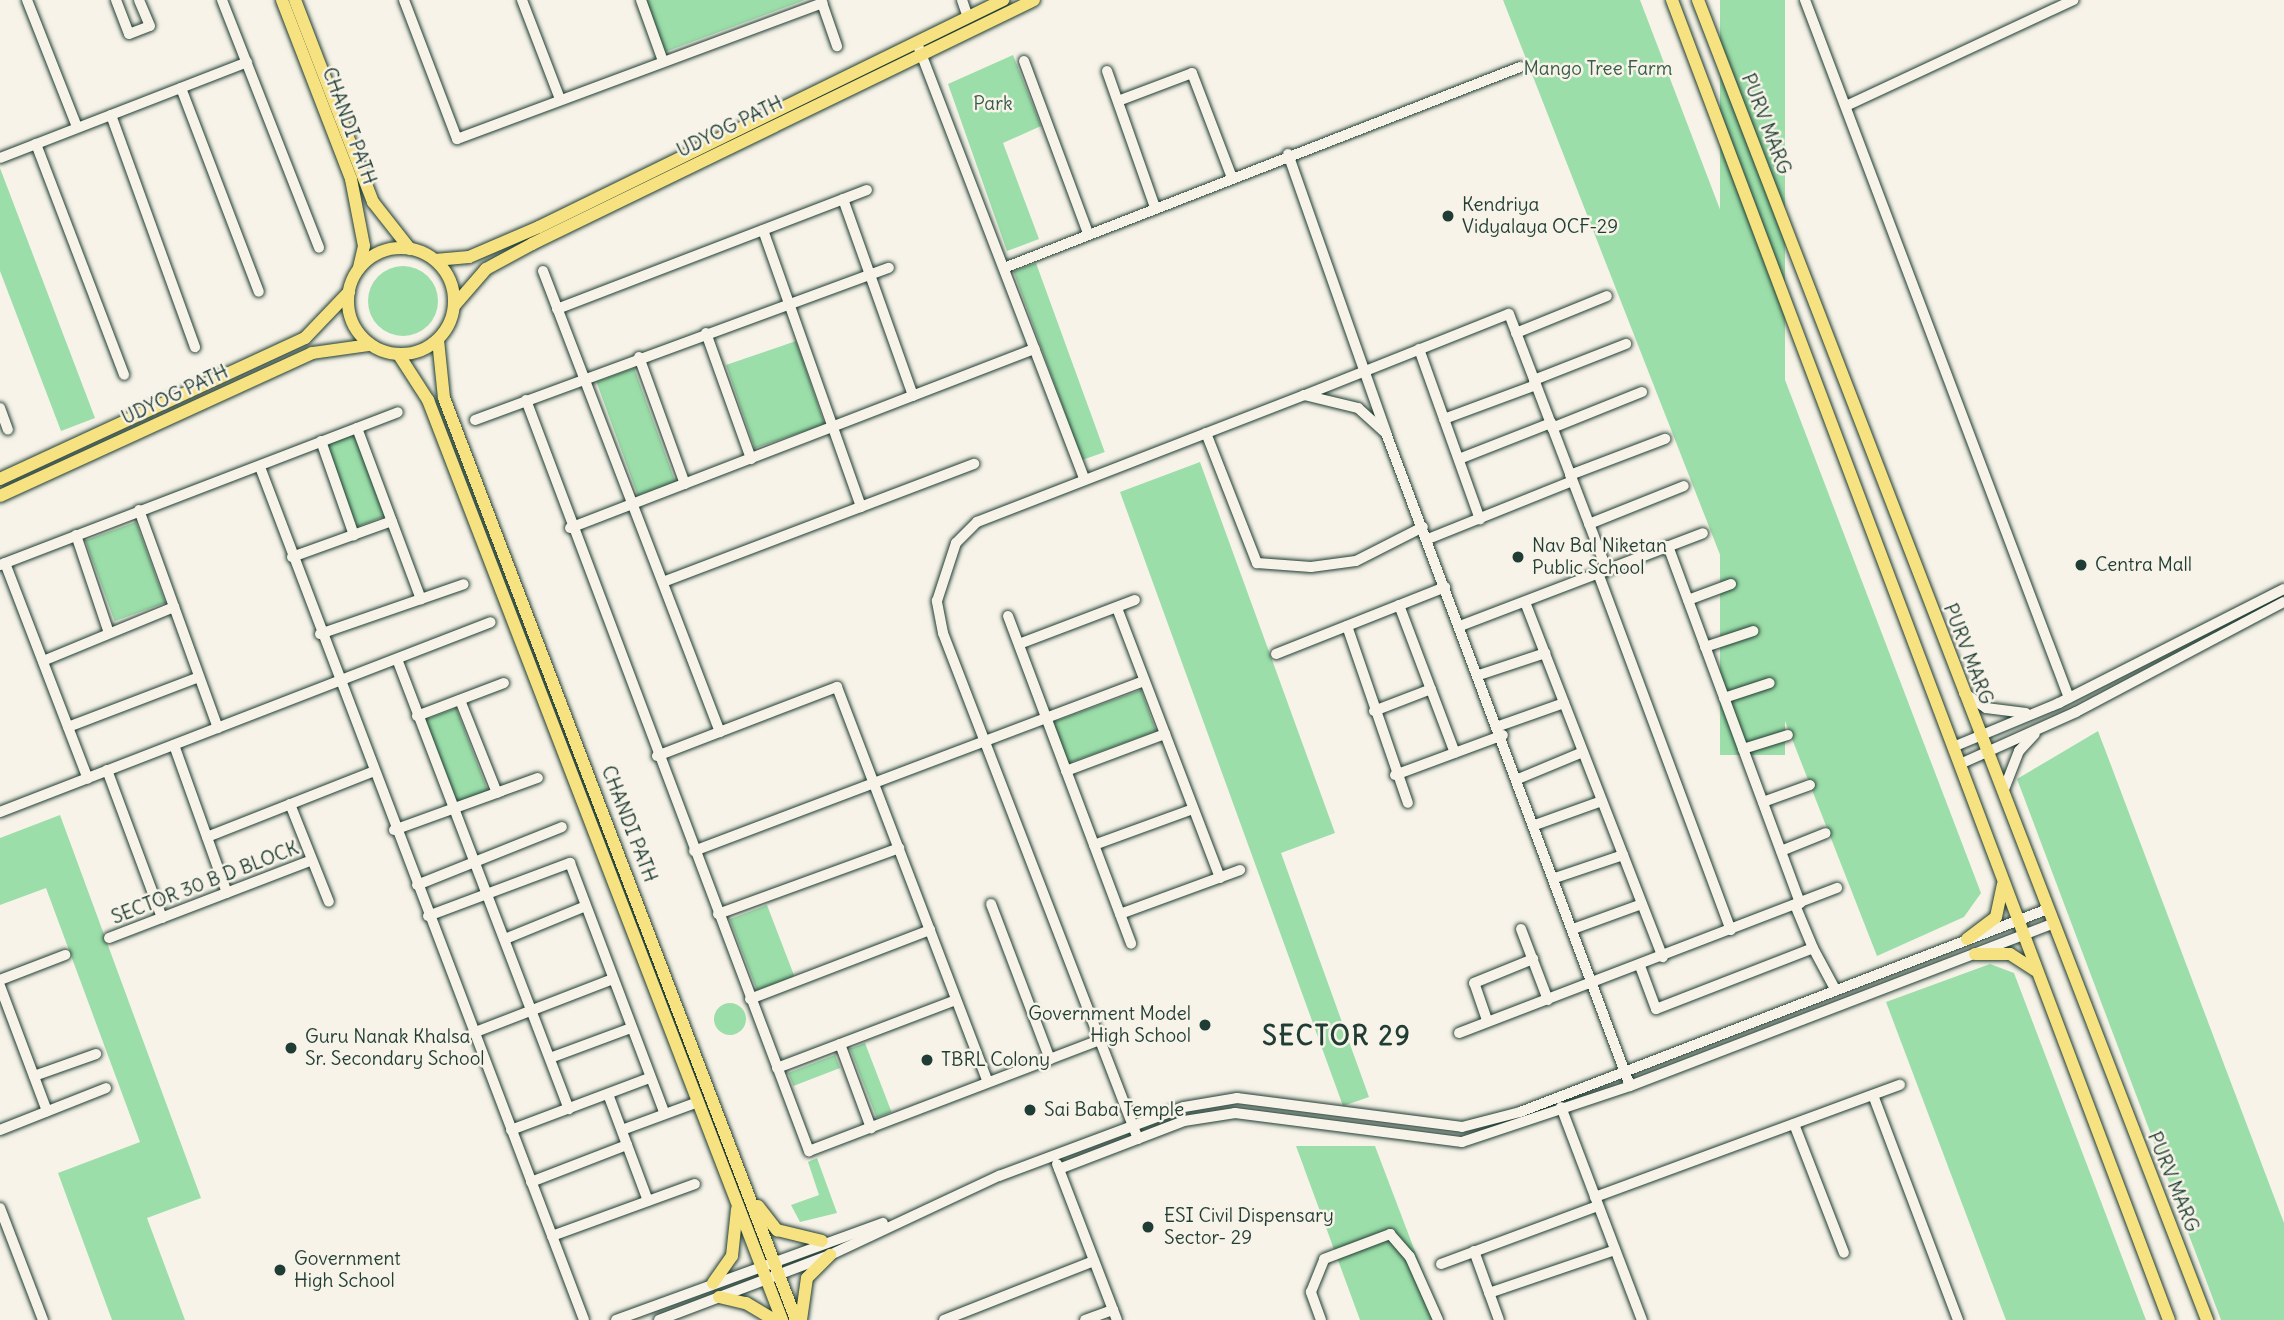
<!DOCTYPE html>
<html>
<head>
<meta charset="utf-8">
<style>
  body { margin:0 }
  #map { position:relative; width:2284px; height:1320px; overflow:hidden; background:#f7f3e8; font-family:Delius,sans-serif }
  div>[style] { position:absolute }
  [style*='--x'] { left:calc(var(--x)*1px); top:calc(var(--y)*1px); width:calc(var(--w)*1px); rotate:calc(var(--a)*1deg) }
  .green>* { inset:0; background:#9cdea9; transform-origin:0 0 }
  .round { border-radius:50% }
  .roads { filter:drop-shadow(0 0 2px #1f3d34) drop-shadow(0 0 2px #1f3d34) }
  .minor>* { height:10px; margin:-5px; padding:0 5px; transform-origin:5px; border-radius:5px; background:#f7f3e8 }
  .major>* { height:12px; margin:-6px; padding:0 6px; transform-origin:6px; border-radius:6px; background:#f7e281 }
  .major>.ring { margin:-6px; padding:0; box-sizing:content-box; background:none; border:12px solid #f7e281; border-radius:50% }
  .dots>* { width:19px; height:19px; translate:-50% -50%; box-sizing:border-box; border:4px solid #f7f3e8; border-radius:50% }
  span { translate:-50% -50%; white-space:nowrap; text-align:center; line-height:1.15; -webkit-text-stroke:5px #f7f3e8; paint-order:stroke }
  .park-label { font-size:19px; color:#385d4b }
  .street-label { font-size:19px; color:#1f3d34 }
  .poi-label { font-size:19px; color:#1f3d34 }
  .left { translate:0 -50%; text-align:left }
  .right { translate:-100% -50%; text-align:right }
  .district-label { font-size:26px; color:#1f3d34; font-weight:700; letter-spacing:2px }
</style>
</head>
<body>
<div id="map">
  <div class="green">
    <div style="clip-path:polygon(646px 0,805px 0,665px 52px)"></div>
    <div style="clip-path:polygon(1503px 0,1640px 0,1981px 893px,1964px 917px,1877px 956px)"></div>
    <div style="left:1720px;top:0;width:65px;height:755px"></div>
    <div style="clip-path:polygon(1013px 55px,1041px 126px,1003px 143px,1039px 239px,1007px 251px,948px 84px)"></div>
    <div style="clip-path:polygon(0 168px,95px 418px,61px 431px,0 271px)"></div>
    <div style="left:1036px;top:263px;width:201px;height:24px;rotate:70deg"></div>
    <div class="round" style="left:368px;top:266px;width:70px;height:70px"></div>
    <div style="left:796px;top:341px;width:88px;height:74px;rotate:71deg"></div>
    <div style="left:634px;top:368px;width:121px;height:40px;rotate:70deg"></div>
    <div style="left:356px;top:432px;width:89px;height:33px;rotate:69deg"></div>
    <div style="clip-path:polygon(1200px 462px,1335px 833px,1281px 853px,1369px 1097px,1343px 1106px,1120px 492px)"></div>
    <div style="left:136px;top:522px;width:86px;height:54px;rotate:70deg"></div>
    <div style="left:1141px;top:690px;width:44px;height:95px;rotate:70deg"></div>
    <div style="left:456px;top:708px;width:89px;height:34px;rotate:69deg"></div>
    <div style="clip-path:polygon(2098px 731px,2284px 1223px,2284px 1320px,2221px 1320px,2017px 779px)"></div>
    <div style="clip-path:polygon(60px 815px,201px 1198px,147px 1218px,185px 1320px,112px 1320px,58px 1173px,140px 1142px,46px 888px,0 905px,0 838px)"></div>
    <div style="left:767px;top:905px;width:76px;height:40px;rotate:69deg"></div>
    <div style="clip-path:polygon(1990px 964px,2014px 973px,2146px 1320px,2006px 1320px,1886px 1002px)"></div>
    <div class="round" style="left:714px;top:1003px;width:32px;height:32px"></div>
    <div style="left:865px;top:1043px;width:74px;height:16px;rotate:69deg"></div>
    <div style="left:835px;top:1055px;width:14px;height:50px;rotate:69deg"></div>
    <div style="clip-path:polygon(1296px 1146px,1375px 1146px,1441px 1320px,1360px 1320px)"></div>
    <div style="clip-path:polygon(817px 1158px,837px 1213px,800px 1222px,791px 1205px,819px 1195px,808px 1162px)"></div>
  </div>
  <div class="roads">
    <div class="minor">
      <div style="--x:27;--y:0;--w:136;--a:68.5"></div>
      <div style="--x:116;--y:0;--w:36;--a:69"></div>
      <div style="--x:129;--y:34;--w:22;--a:-21"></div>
      <div style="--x:150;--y:26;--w:28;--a:-113"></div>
      <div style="--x:222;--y:0;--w:266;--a:68.6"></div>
      <div style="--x:404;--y:0;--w:149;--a:69.1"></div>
      <div style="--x:457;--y:139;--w:390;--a:-20.4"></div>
      <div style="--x:522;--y:0;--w:106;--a:69"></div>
      <div style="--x:641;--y:0;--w:65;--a:70.2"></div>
      <div style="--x:821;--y:0;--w:49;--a:70.8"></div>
      <div style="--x:962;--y:0;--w:18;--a:71"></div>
      <div style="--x:1805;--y:0;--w:746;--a:69.28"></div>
      <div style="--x:917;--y:43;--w:468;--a:69"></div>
      <div style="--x:1024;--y:61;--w:184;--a:69.6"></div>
      <div style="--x:1107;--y:71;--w:144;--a:70.6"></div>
      <div style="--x:181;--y:88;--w:218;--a:69.1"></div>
      <div style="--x:1118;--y:101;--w:79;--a:-20.7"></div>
      <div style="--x:1192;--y:73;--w:112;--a:69.1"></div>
      <div style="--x:1846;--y:106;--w:251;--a:-25"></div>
      <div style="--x:111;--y:115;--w:247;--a:70.1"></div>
      <div style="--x:36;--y:144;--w:247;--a:69.1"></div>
      <div style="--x:1288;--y:154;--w:295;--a:70.6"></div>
      <div style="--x:0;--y:158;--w:265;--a:-21.2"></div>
      <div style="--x:843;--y:199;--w:209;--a:70.4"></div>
      <div style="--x:763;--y:230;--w:294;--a:70.5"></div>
      <div style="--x:1004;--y:268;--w:554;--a:-21.28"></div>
      <div style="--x:543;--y:271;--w:494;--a:69"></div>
      <div style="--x:557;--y:309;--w:332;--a:-21"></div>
      <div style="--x:706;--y:333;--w:134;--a:70.3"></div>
      <div style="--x:1516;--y:333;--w:98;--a:-22.1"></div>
      <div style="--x:1419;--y:349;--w:181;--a:70.3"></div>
      <div style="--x:639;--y:357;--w:135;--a:70.1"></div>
      <div style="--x:1534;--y:380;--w:99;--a:-21.4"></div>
      <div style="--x:1305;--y:395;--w:219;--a:-21.7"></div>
      <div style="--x:1509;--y:314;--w:275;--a:69.1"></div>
      <div style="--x:526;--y:400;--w:803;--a:69.35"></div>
      <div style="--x:809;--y:1151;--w:311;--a:-20.9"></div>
      <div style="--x:0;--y:408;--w:23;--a:70"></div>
      <div style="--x:1444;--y:419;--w:98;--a:-20.3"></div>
      <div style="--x:475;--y:420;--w:441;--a:-20.2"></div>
      <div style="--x:357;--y:428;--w:183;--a:69.5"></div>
      <div style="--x:1552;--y:428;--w:97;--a:-21.8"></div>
      <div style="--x:1206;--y:433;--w:140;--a:68.6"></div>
      <div style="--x:1257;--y:563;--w:54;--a:4.2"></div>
      <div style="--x:1311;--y:567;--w:45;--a:-7.6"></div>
      <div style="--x:1356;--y:561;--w:75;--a:-26.9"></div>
      <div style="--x:321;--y:441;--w:100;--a:70.7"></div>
      <div style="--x:1459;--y:459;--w:99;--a:-21.4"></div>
      <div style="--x:260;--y:467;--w:912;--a:69.2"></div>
      <div style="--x:1570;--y:475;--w:102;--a:-20.8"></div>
      <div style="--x:139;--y:510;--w:232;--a:70.1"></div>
      <div style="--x:1589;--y:524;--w:102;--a:-21.8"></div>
      <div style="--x:570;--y:528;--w:498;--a:-21.1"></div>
      <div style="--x:76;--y:535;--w:103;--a:71.4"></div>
      <div style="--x:1428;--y:539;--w:155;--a:-21.9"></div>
      <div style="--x:1668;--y:546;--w:381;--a:69.7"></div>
      <div style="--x:292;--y:557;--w:106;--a:-19.8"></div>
      <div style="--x:5;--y:563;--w:231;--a:69"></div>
      <div style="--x:0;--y:565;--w:426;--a:-21"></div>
      <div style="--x:1598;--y:573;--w:381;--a:69.6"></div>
      <div style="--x:663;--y:582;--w:333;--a:-20.8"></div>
      <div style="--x:1688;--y:600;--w:46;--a:-20.4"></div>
      <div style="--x:1525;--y:602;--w:381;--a:68.8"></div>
      <div style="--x:1399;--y:605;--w:158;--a:69.3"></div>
      <div style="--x:1117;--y:608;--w:289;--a:69.1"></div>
      <div style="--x:1008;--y:616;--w:350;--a:69.4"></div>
      <div style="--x:1347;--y:626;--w:187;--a:71"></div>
      <div style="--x:1460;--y:626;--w:260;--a:-20.9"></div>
      <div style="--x:320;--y:634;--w:152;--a:-19.1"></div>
      <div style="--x:1019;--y:644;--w:124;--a:-20.8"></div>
      <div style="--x:1705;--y:647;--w:51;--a:-18.4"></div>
      <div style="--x:1276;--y:654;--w:182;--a:-21.6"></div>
      <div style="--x:397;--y:659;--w:482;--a:69.1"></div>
      <div style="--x:43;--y:661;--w:142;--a:-22.4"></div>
      <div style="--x:1479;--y:675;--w:70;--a:-18.4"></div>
      <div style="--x:1964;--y:693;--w:27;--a:34"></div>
      <div style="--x:1986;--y:708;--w:40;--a:7.1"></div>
      <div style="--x:1724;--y:698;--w:48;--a:-18.1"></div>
      <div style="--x:460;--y:700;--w:100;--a:68.3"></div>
      <div style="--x:1374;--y:711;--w:61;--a:-21.1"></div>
      <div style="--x:417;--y:716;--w:93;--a:-20.8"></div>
      <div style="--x:1499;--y:726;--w:69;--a:-19.5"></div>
      <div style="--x:68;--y:727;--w:140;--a:-20.9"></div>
      <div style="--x:174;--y:745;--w:157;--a:70.3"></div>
      <div style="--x:1953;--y:747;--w:115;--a:-22.5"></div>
      <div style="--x:2059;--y:703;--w:252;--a:-26.9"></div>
      <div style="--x:1743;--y:749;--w:47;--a:-17.3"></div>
      <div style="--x:657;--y:756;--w:193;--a:-21"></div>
      <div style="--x:837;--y:687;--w:423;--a:69.1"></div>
      <div style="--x:1960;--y:764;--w:127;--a:-24.1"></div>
      <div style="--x:2076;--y:712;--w:235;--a:-27.9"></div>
      <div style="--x:107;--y:770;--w:158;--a:69.6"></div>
      <div style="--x:1066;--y:771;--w:106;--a:-20.5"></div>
      <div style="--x:1395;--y:775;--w:115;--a:-20.3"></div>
      <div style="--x:1518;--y:779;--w:70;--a:-22.6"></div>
      <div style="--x:2003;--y:792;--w:44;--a:-68.7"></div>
      <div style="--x:2019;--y:751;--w:23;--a:-47"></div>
      <div style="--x:1763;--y:802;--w:50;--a:-19.9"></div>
      <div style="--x:290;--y:804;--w:105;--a:68.3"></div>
      <div style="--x:0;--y:812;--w:526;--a:-21.15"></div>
      <div style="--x:1535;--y:825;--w:71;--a:-19.7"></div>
      <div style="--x:394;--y:830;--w:153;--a:-19.9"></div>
      <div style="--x:207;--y:837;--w:177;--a:-21.5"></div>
      <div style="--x:1094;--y:845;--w:105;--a:-20"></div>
      <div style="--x:694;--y:851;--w:481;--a:-20.7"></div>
      <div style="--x:1781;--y:851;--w:48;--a:-21.8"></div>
      <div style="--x:1555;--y:878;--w:72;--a:-18.7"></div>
      <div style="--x:417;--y:885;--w:156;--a:-21.8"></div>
      <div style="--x:991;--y:904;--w:166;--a:69.2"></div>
      <div style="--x:718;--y:914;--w:193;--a:-20"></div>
      <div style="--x:1120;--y:914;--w:128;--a:-20.1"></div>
      <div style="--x:428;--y:916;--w:152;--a:-20.5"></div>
      <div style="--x:570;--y:863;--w:268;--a:69.3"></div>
      <div style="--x:1521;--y:929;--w:76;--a:69.2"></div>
      <div style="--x:1573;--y:929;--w:73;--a:-19.9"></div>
      <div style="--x:109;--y:938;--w:217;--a:-21"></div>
      <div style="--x:505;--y:939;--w:87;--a:-22.2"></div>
      <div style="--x:1813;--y:948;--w:47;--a:61.8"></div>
      <div style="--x:1640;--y:966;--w:46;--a:69.6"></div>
      <div style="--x:1656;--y:1009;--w:168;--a:-21.2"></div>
      <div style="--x:1813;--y:948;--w:47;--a:-112.7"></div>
      <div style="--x:0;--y:980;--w:70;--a:-21"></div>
      <div style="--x:0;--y:986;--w:134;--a:69.4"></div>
      <div style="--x:750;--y:999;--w:193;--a:-21"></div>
      <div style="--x:1487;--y:1020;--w:39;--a:-109"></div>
      <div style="--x:1474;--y:983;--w:64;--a:-22.1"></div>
      <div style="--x:473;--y:1033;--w:150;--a:-21.1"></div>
      <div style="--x:1459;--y:1033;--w:405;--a:-21"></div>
      <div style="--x:840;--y:1044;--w:90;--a:69.7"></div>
      <div style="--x:550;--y:1058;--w:86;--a:-20.3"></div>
      <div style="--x:777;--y:1068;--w:191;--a:-20.8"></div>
      <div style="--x:34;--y:1076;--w:66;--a:-19.5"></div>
      <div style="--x:608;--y:1094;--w:114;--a:69.5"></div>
      <div style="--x:1873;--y:1095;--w:241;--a:69.3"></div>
      <div style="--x:1561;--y:1107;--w:228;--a:69.2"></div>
      <div style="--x:1794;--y:1124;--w:138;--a:68.8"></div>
      <div style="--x:0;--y:1130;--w:114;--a:-21.6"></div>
      <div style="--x:511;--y:1130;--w:147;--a:-20.6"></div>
      <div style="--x:622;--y:1130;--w:81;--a:-20.2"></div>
      <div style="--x:1138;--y:1139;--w:542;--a:-111.08"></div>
      <div style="--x:943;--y:633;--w:33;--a:-101"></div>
      <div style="--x:937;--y:601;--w:61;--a:-71.9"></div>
      <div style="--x:956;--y:543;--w:30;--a:-45"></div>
      <div style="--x:977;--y:522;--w:351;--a:-21.2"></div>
      <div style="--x:1304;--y:395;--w:56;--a:13.5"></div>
      <div style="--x:1358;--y:408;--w:38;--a:42"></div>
      <div style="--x:1386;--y:433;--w:697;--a:69.51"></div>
      <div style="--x:1057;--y:1164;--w:167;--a:69"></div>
      <div style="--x:1059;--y:1169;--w:134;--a:-21"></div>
      <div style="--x:1184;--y:1121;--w:52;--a:-8.9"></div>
      <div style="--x:1235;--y:1113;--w:229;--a:7.3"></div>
      <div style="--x:1462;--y:1142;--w:177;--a:-18.4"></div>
      <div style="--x:1630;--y:1086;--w:450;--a:-21"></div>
      <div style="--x:531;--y:1182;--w:103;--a:-21.1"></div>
      <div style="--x:1595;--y:1197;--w:325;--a:-20.2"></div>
      <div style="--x:0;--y:1208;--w:120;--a:69"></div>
      <div style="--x:552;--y:1236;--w:152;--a:-20"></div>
      <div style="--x:1474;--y:1251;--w:73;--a:70.1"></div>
      <div style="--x:1441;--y:1264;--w:167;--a:-20.3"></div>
      <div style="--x:1489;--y:1293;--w:133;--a:-18.8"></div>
      <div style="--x:616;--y:1320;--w:284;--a:-20"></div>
      <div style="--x:659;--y:1320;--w:183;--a:-20.8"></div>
      <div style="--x:830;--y:1255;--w:187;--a:-25.1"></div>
      <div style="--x:999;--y:1176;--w:197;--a:-20.5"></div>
      <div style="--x:1184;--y:1107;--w:54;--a:-9.6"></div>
      <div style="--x:1237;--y:1098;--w:227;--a:7.3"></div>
      <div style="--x:1462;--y:1127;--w:60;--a:-14.5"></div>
      <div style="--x:1520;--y:1112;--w:563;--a:-21.04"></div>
      <div style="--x:944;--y:1320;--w:161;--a:-21.5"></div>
      <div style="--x:1085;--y:1320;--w:30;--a:-20"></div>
      <div style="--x:1321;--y:1320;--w:30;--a:-110"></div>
      <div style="--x:1311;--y:1292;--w:35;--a:-68"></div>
      <div style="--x:1324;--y:1259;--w:71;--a:-20.7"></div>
      <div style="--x:1390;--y:1234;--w:30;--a:49"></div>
      <div style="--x:1410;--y:1257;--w:69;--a:66"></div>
    </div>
    <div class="major">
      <div style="--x:282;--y:0;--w:192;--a:68.9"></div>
      <div style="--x:351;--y:179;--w:68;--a:79"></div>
      <div style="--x:364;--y:246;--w:23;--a:103"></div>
      <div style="--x:295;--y:0;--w:217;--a:68.9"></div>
      <div style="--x:373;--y:202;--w:60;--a:51.8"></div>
      <div style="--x:1672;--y:0;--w:1410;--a:69.37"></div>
      <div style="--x:1698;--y:0;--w:1415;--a:68.91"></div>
      <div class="ring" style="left:348px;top:248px;width:94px;height:94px"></div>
      <div style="--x:435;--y:260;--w:34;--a:-5"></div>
      <div style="--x:469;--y:257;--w:76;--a:-23.2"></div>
      <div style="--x:539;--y:227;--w:517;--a:-26.07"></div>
      <div style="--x:454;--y:306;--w:49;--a:-49.1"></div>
      <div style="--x:486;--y:269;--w:52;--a:-28.5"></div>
      <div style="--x:532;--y:244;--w:558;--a:-25.92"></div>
      <div style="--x:438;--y:340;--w:58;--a:84.1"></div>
      <div style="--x:444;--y:398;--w:987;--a:69.1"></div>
      <div style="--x:399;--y:355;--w:54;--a:57.2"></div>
      <div style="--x:428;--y:400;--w:986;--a:68.95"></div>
      <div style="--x:0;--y:479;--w:336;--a:-24.8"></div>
      <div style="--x:305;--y:338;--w:64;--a:-46.3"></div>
      <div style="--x:0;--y:496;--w:343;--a:-24.6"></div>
      <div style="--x:312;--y:353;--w:58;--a:-8"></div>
      <div style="--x:1967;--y:939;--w:36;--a:-37"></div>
      <div style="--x:1996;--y:917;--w:33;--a:-78"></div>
      <div style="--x:1975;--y:954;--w:35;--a:0"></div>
      <div style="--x:2010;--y:954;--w:30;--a:33"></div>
      <div style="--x:758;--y:1206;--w:31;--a:52"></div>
      <div style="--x:777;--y:1230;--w:46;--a:13.7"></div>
      <div style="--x:713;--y:1283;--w:33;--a:-55"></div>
      <div style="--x:732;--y:1256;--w:47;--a:-83.9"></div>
      <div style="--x:719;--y:1297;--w:28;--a:13"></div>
      <div style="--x:746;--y:1303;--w:33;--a:31"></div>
      <div style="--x:801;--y:1320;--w:42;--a:-81.9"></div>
      <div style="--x:807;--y:1278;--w:33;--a:-45"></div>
    </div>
  </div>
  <div class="dots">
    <div style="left:1448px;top:216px;background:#1f3d34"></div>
    <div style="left:1518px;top:557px;background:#1f3d34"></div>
    <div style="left:2081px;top:565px;background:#1f3d34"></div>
    <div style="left:1205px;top:1025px;background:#1f3d34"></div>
    <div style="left:291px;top:1048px;background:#1f3d34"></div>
    <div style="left:927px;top:1060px;background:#1f3d34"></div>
    <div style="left:1030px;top:1110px;background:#1f3d34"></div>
    <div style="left:1148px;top:1227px;background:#1f3d34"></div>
    <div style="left:280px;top:1270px;background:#1f3d34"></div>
  </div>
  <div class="park-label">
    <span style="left:1598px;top:69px">Mango Tree Farm</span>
    <span style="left:993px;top:104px">Park</span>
  </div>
  <div class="street-label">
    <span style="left:1766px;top:124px;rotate:69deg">PURV MARG</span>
    <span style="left:349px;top:126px;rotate:70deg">CHANDI PATH</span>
    <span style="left:730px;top:127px;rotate:-26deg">UDYOG PATH</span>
    <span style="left:175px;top:395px;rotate:-25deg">UDYOG PATH</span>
    <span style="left:1968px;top:654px;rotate:69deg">PURV MARG</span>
    <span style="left:629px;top:824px;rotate:69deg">CHANDI PATH</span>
    <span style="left:205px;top:883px;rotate:-21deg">SECTOR 30 B D BLOCK</span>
    <span style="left:2173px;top:1182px;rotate:68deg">PURV MARG</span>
  </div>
  <div class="poi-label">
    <span class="left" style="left:1462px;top:216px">Kendriya<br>Vidyalaya OCF-29</span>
    <span class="left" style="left:1532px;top:557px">Nav Bal Niketan<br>Public School</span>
    <span class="left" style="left:2095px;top:565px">Centra Mall</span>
    <span class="right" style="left:1191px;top:1025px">Government Model<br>High School</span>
    <span class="left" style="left:305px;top:1048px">Guru Nanak Khalsa<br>Sr. Secondary School</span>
    <span class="left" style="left:941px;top:1060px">TBRL Colony</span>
    <span class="left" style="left:1044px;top:1110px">Sai Baba Temple</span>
    <span class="left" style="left:1164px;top:1227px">ESI Civil Dispensary<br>Sector- 29</span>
    <span class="left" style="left:294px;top:1270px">Government<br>High School</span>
  </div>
  <div class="district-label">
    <span style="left:1337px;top:1036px">SECTOR 29</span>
  </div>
</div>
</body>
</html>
